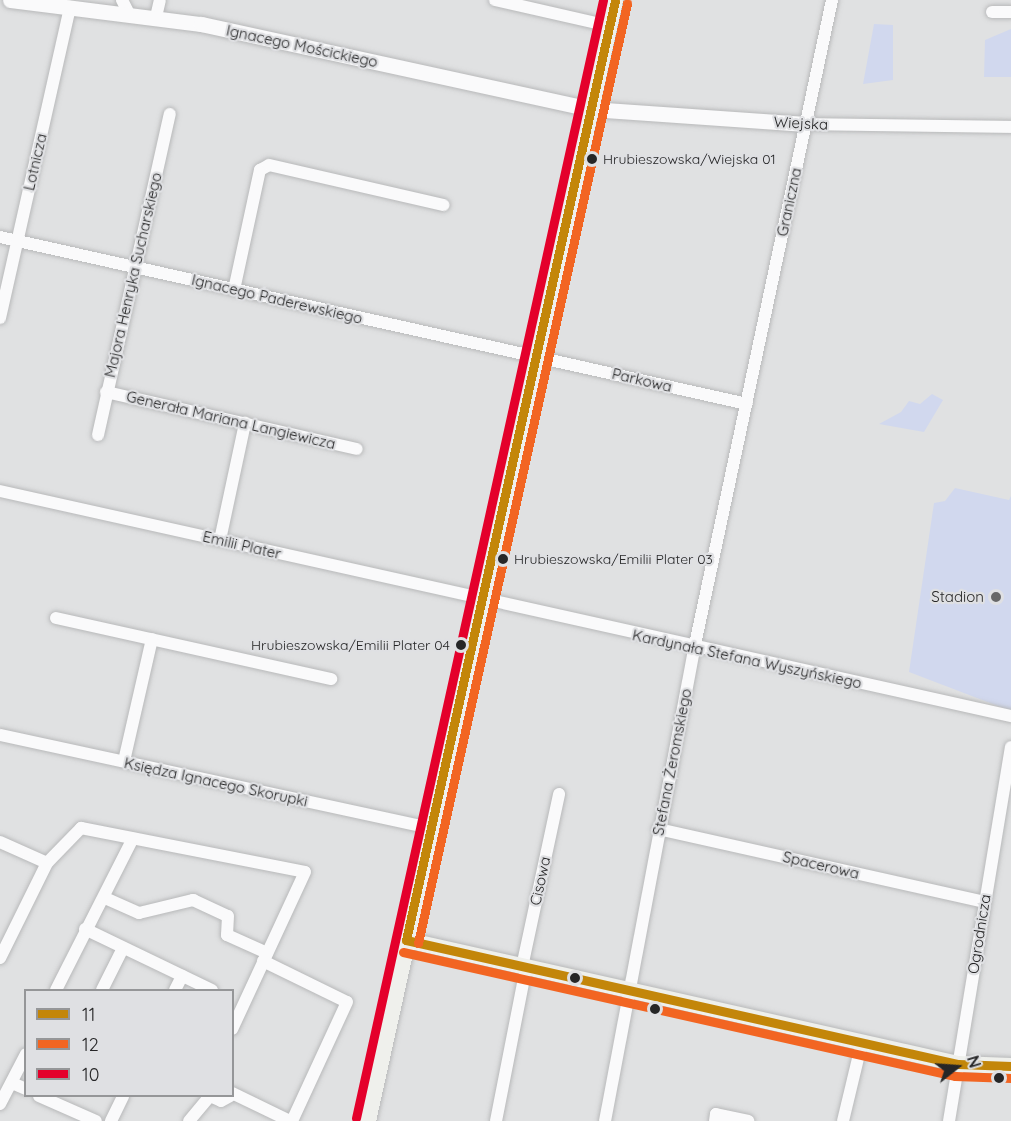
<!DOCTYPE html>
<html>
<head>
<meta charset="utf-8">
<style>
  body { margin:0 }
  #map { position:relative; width:1011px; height:1121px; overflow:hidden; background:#e0e1e2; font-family:Quicksand,sans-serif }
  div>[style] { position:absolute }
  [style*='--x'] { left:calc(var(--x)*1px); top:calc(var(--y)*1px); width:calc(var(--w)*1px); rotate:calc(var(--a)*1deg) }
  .green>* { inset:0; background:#d1d8ee }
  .roads { filter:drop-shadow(0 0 2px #b8b9ba) drop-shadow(0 0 2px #b8b9ba) }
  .minor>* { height:12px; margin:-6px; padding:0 6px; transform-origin:6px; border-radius:6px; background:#fafafb }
  .tertiary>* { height:15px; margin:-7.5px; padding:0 7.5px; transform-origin:7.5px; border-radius:7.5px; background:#fafafb }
  .secondary>* { height:16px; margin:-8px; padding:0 8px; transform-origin:8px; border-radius:8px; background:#eff0ec }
  .bus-1>* { height:9px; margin:-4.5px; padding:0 4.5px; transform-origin:4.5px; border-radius:4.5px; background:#c3860a }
  .bus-2>* { height:9px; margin:-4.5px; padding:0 4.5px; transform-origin:4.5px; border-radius:4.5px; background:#f26522 }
  .bus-3>* { height:9px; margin:-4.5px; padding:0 4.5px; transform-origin:4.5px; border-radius:4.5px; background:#e4002b }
  .dots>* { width:16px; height:16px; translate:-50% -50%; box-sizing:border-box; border:3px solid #dfe0e3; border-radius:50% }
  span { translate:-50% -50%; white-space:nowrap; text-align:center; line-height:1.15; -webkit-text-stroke:4.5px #dfe0e3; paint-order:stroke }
  .bus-label { font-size:14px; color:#262627 }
  .left { translate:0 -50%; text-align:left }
  .right { translate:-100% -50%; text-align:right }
  .street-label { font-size:15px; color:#262627 }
  .poi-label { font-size:15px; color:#262627 }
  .legend { position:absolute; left:24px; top:989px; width:210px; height:108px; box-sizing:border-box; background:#dfe0e3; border:2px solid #959698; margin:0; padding:8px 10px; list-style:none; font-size:18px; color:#262627 }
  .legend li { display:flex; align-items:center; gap:12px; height:30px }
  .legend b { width:30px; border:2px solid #959698 }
  .north { position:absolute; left:927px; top:1037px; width:60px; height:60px; -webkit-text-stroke:4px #dfe0e3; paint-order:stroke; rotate:73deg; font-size:16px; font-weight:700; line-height:24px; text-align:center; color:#262627 }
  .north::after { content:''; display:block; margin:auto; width:21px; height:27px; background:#262627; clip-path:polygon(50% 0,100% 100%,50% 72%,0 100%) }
</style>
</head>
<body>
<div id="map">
  <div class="green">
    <div style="clip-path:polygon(874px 24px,893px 25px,893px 80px,863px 84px)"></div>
    <div style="clip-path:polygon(1011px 29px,1011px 77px,984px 77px,985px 40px)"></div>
    <div style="clip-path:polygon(932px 394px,943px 400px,924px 432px,879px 424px,901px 412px,909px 401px,920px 404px)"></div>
    <div style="clip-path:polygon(955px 488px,1009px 500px,1011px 496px,1011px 711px,909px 672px,934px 503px,945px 501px)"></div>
  </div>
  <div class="roads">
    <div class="minor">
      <div style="--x:122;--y:0;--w:16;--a:63"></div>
      <div style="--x:495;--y:0;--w:117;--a:12.8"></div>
      <div style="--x:992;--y:12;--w:19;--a:0"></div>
      <div style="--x:156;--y:17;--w:17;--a:-77"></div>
      <div style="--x:805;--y:124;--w:206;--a:0.8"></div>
      <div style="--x:0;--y:237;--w:765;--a:12.6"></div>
      <div style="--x:234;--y:290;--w:123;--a:-77.8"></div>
      <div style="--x:260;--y:170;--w:10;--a:-29"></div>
      <div style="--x:269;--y:165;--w:179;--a:12.9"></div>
      <div style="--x:0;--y:318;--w:319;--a:-77.3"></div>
      <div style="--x:106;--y:392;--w:257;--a:12.8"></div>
      <div style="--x:98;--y:435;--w:329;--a:-77.4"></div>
      <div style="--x:0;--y:491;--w:1036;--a:12.55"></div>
      <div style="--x:220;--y:540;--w:120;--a:-77.9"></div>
      <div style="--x:56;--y:618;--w:282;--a:12.5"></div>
      <div style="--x:0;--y:735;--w:443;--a:12.2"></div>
      <div style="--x:124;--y:761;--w:125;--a:-77.1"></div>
      <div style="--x:658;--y:829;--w:334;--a:12.6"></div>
      <div style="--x:0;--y:842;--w:51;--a:24.1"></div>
      <div style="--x:47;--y:863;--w:106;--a:116.3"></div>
      <div style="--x:47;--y:863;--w:49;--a:-45.8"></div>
      <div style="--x:81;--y:828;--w:228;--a:11.1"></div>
      <div style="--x:305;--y:872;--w:173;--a:114.9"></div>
      <div style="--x:105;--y:898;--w:37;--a:24"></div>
      <div style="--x:139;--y:913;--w:56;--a:-13.5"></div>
      <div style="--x:193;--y:900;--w:38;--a:25"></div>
      <div style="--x:228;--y:916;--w:19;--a:93"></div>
      <div style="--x:227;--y:935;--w:44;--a:24.2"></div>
      <div style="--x:85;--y:929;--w:141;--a:25.7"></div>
      <div style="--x:263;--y:961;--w:93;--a:26"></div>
      <div style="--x:347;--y:1002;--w:131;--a:114.8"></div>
      <div style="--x:522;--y:967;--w:177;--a:-77.9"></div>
      <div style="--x:56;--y:990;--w:170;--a:-63.1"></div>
      <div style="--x:102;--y:990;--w:47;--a:-63.4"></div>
      <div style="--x:175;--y:990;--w:16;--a:-63"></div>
      <div style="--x:12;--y:1083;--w:15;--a:23"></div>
      <div style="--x:232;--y:1093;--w:64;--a:25.8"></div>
      <div style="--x:39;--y:1096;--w:62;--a:23.7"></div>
      <div style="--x:210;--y:1096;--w:12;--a:24"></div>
      <div style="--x:221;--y:1101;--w:10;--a:-29"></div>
      <div style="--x:0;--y:1104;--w:56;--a:-62.5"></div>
      <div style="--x:111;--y:1121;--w:28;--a:-64"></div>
      <div style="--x:189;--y:1121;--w:33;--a:-50"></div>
      <div style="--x:496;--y:1121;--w:156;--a:-78.9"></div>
      <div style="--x:605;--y:1121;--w:475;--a:-79.3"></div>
      <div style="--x:693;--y:654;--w:669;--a:-78"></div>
      <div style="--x:715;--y:1121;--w:7;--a:-82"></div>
      <div style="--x:716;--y:1114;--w:33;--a:12"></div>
      <div style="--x:843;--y:1121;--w:81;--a:-76.5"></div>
      <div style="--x:949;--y:1121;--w:379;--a:-80.6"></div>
    </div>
    <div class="tertiary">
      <div style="--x:10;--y:0;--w:193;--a:7.2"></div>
      <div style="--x:201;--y:24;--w:399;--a:12.3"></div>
      <div style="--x:591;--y:109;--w:215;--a:4"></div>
    </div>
    <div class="secondary">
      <div style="--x:406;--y:940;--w:566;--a:12.66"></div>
      <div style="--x:958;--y:1064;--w:53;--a:2.2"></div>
      <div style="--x:368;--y:1121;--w:1148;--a:-77.57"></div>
    </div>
  </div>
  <div class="bus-1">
    <div style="--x:406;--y:940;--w:963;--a:-77.46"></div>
    <div style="--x:406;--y:940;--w:566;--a:12.66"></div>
    <div style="--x:958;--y:1064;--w:53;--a:2.2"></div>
  </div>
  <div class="bus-2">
    <div style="--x:418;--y:943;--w:963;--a:-77.46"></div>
    <div style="--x:403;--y:952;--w:566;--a:12.66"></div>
    <div style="--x:955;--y:1076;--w:56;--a:2"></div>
  </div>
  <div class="bus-3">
    <div style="--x:356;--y:1118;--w:1145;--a:-77.54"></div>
  </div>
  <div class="dots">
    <div style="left:592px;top:159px;background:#262627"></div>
    <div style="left:503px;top:559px;background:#262627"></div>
    <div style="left:996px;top:597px;background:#676768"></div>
    <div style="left:461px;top:645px;background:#262627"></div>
    <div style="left:575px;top:978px;background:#262627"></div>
    <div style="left:655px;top:1009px;background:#262627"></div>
    <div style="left:999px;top:1078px;background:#262627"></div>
  </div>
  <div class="bus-label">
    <span class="left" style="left:603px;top:159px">Hrubieszowska/Wiejska 01</span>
    <span class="left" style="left:514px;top:559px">Hrubieszowska/Emilii Plater 03</span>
    <span class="right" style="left:450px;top:645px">Hrubieszowska/Emilii Plater 04</span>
  </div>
  <div class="street-label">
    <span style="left:302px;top:46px;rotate:12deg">Ignacego Mościckiego</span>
    <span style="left:801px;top:123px;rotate:3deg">Wiejska</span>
    <span style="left:35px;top:162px;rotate:-77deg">Lotnicza</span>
    <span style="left:789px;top:202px;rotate:-78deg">Graniczna</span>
    <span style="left:133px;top:275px;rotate:-77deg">Majora Henryka Sucharskiego</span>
    <span style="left:277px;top:299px;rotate:13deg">Ignacego Paderewskiego</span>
    <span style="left:642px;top:380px;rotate:13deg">Parkowa</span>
    <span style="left:231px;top:420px;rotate:13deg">Generała Mariana Langiewicza</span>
    <span style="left:242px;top:545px;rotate:13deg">Emilii Plater</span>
    <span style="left:747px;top:659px;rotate:12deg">Kardynała Stefana Wyszyńskiego</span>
    <span style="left:672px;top:762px;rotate:-79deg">Stefana Żeromskiego</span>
    <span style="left:216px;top:782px;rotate:12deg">Księdza Ignacego Skorupki</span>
    <span style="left:821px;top:865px;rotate:13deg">Spacerowa</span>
    <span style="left:540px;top:881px;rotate:-78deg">Cisowa</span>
    <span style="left:979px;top:934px;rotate:-81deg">Ogrodnicza</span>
  </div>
  <div class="poi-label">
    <span class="right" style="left:984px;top:597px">Stadion</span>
  </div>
  <ul class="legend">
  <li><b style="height:8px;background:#c3860a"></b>11</li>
  <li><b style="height:8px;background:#f26522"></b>12</li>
  <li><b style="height:8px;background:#e4002b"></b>10</li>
  </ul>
  <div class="north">N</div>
</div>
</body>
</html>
